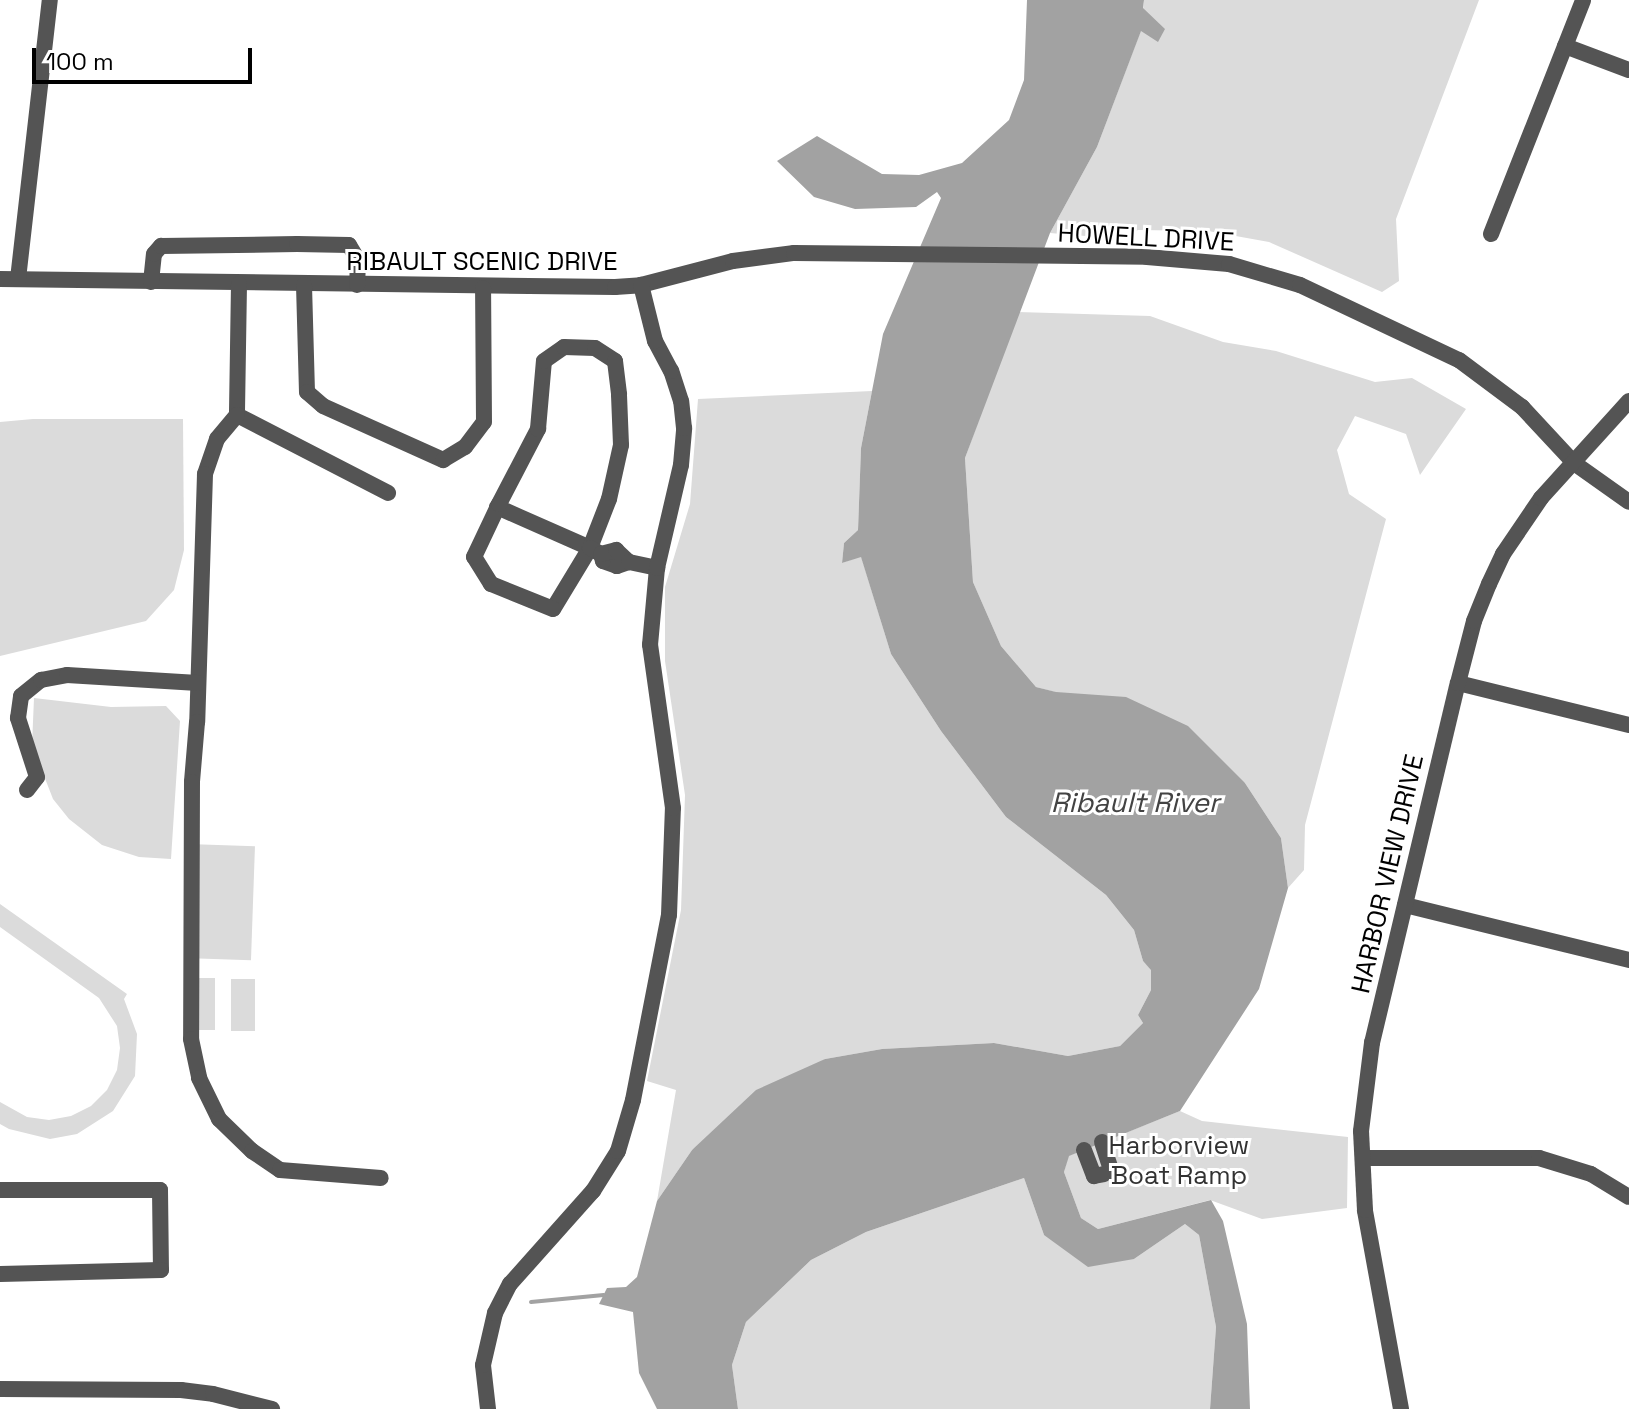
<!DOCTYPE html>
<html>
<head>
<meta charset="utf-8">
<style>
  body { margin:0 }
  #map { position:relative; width:1629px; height:1409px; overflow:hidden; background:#fff; font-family:"Space Grotesk",sans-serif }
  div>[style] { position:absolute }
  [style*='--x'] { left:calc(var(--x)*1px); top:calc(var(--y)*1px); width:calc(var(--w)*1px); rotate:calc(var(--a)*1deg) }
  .green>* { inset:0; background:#dbdbdb; transform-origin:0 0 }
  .water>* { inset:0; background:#a2a2a2 }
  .stream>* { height:4px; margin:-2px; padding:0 2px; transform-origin:2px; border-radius:2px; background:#a2a2a2 }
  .minor>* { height:16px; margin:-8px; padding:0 8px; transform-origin:8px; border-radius:8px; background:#545454 }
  span { translate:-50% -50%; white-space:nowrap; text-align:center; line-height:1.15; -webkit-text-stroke:6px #fff; paint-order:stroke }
  .street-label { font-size:26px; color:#000 }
  .park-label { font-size:26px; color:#323232 }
  .water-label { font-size:28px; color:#434343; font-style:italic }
  .scale { position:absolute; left:32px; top:48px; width:220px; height:36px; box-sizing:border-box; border:4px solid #000; border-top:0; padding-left:10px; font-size:24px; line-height:28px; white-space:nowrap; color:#000; -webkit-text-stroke:6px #fff; paint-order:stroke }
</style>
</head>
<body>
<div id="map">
  <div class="green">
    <div style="clip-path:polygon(1144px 0,1479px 0,1396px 219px,1399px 281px,1382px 292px,1269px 242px,1208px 231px,1138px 230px,1121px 239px,1050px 233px,1097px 147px,1141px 30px)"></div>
    <div style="clip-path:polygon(1018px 312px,1150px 316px,1223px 342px,1276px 351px,1375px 382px,1412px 378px,1466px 409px,1420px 475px,1406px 434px,1355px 416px,1337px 450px,1349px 494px,1386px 519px,1305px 825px,1304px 870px,1288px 888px,1281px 838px,1245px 783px,1055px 692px,1036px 687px,1001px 646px,973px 582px,965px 458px)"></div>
    <div style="clip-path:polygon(872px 391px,861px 448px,858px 530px,844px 543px,842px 563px,861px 556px,891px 654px,941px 731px,1006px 817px,1106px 895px,1134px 930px,1143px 961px,1151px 969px,1151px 990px,1138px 1015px,1143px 1023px,1120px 1046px,1068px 1056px,994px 1043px,882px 1049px,825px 1059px,692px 1150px,657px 1201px,676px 1090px,647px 1081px,681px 910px,685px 795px,665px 661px,665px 587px,690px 504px,698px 399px)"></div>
    <div style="clip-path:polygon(33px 419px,183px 419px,184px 550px,174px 590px,146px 621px,0 656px,0 422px)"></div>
    <div style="clip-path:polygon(34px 698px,111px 707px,166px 706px,180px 721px,171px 859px,139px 857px,102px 845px,69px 819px,53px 799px,32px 745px)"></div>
    <div style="left:188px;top:844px;width:67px;height:114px;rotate:2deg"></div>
    <div style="clip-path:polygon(0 904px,127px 994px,124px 999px,137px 1034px,135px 1076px,113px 1111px,77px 1134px,50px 1139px,9px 1129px,0 1124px,0 1102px,27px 1117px,49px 1120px,71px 1116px,91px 1106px,107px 1090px,117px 1070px,120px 1048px,117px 1026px,99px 998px,0 927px)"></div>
    <div style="left:191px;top:978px;width:24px;height:52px"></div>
    <div style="left:231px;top:979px;width:24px;height:52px"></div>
    <div style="clip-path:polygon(1180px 1111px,1202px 1121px,1348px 1137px,1347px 1208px,1262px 1219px,1210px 1200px,1098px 1229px,1081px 1218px,1064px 1172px,1068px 1156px)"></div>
    <div style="clip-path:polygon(1024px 1178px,1044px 1235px,1134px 1259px,1185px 1224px,1199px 1235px,1216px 1327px,1210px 1409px,738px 1409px,732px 1365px,746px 1322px,811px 1260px,866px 1232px)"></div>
  </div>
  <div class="water">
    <div style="clip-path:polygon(1027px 0,1144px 0,1143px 8px,1165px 29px,1158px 42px,1141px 31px,1097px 147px,1050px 233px,965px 458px,973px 582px,1001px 646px,1036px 687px,1056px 692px,1126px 697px,1188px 726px,1245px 783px,1281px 838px,1288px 888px,1259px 989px,1180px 1111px,1069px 1156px,1064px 1172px,1081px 1218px,1098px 1229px,1211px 1200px,1223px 1221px,1247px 1324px,1250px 1409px,1210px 1409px,1216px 1327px,1199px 1235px,1185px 1224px,1134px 1259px,1088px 1267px,1044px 1235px,1024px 1178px,866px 1232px,811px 1260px,746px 1322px,732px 1365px,738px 1409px,657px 1409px,639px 1373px,633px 1312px,599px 1304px,607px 1288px,626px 1287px,637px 1277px,657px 1201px,692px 1150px,756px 1090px,825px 1059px,882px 1049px,994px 1043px,1068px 1056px,1120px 1046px,1143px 1023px,1138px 1015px,1151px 990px,1151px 970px,1143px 961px,1134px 930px,1106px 895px,1006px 817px,941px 731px,891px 654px,861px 557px,842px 563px,844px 543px,858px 530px,861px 448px,883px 334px,941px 198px,937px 192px,916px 207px,855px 209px,814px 197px,777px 161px,817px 136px,882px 174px,919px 175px,962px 163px,1009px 120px,1024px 80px)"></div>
  </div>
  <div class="stream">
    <div style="--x:531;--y:1302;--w:73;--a:-5.5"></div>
  </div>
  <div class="minor">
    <div style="--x:1565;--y:46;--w:68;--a:20.6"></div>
    <div style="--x:1491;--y:234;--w:251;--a:-68.5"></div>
    <div style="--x:0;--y:279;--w:615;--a:0.75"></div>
    <div style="--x:615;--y:287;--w:26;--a:-4"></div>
    <div style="--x:641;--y:285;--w:95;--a:-14.6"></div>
    <div style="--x:733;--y:261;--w:62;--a:-7.5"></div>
    <div style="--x:794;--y:253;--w:353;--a:0.6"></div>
    <div style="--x:1147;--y:257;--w:82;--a:4.9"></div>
    <div style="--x:1229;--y:264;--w:74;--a:16.5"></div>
    <div style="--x:1300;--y:285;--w:176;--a:25.3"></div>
    <div style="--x:1459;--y:360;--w:79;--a:36.7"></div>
    <div style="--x:1522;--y:407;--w:76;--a:47.1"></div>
    <div style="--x:1574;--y:463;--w:67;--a:35.3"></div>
    <div style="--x:18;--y:279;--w:281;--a:-83.5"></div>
    <div style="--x:151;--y:282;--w:28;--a:-84"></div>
    <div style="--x:154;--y:254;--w:11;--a:-49"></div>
    <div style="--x:161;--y:246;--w:136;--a:-0.8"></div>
    <div style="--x:297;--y:244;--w:52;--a:1.1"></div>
    <div style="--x:349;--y:245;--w:17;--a:59"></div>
    <div style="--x:358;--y:260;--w:25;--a:92"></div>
    <div style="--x:239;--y:284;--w:131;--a:90.9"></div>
    <div style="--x:237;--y:415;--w:170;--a:27.3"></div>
    <div style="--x:304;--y:285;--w:107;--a:88.4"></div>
    <div style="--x:307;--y:392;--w:21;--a:41"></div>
    <div style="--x:323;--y:406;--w:132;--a:24.2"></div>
    <div style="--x:443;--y:460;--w:26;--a:-31"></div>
    <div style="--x:465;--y:447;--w:31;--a:-53"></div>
    <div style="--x:484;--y:422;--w:134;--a:-90.4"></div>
    <div style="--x:237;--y:415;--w:31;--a:130"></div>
    <div style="--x:217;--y:439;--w:37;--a:109"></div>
    <div style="--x:205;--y:474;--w:248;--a:91.8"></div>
    <div style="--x:197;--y:722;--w:60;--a:94.8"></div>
    <div style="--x:192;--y:782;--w:257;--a:90.2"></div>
    <div style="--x:191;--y:1039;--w:40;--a:78"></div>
    <div style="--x:199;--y:1078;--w:46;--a:64"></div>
    <div style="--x:219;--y:1119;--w:46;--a:44.1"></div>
    <div style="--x:252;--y:1151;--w:34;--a:34"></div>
    <div style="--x:280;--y:1170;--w:101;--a:4.5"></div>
    <div style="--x:497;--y:507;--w:102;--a:23.8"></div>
    <div style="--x:590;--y:548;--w:71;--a:121.2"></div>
    <div style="--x:553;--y:609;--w:67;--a:-158"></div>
    <div style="--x:491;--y:584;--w:32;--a:-122"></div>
    <div style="--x:474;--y:557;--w:59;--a:-64.7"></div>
    <div style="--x:499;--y:504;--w:85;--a:-62.5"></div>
    <div style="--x:538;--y:429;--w:68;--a:-85"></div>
    <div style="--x:544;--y:361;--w:24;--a:-35"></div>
    <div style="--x:564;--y:347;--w:31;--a:2"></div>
    <div style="--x:595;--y:348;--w:24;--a:33"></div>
    <div style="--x:615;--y:361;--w:34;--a:83"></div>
    <div style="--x:619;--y:395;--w:50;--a:87.7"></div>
    <div style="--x:621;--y:445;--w:55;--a:102.5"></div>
    <div style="--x:609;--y:499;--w:53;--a:111.2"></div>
    <div style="--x:590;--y:548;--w:13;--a:29"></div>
    <div style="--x:629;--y:562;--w:13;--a:162"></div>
    <div style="--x:617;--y:566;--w:15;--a:-160"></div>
    <div style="--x:603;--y:561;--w:7;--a:-106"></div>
    <div style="--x:601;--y:554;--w:16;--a:-15"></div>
    <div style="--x:616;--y:550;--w:18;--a:43"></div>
    <div style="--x:629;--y:562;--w:29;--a:12"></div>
    <div style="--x:1458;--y:683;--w:176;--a:13.8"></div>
    <div style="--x:27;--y:790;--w:16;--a:-52"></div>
    <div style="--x:37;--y:777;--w:62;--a:-107.9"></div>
    <div style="--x:18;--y:718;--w:22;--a:-82"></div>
    <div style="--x:21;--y:696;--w:26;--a:-39"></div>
    <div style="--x:41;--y:680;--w:26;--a:-11"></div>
    <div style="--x:67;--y:675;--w:131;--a:3.5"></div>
    <div style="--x:1405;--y:905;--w:231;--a:13.8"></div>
    <div style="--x:1102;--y:1142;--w:32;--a:72"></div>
    <div style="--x:1084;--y:1150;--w:28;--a:69"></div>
    <div style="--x:1094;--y:1176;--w:10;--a:-11"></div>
    <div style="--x:1363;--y:1158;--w:176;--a:0"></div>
    <div style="--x:1539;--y:1158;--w:54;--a:17.1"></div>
    <div style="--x:1591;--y:1174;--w:44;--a:31.2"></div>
    <div style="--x:0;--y:1190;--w:160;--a:0"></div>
    <div style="--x:160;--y:1190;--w:80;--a:89.3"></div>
    <div style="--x:161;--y:1270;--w:161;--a:178.6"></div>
    <div style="--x:0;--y:1389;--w:181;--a:0.3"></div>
    <div style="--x:181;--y:1390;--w:32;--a:7"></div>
    <div style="--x:213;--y:1394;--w:61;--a:14.3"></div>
    <div style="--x:488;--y:1409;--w:44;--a:-96.5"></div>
    <div style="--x:483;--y:1365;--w:53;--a:-77"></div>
    <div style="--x:495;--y:1313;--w:33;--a:-63"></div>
    <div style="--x:510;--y:1284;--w:125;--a:-48.3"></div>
    <div style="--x:593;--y:1191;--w:47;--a:-58"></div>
    <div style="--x:618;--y:1151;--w:53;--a:-73.6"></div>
    <div style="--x:633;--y:1100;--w:188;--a:-79"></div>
    <div style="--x:669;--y:915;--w:107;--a:-87.9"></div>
    <div style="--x:673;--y:808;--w:165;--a:-98"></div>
    <div style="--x:650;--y:645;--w:77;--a:-84.8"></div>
    <div style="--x:657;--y:568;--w:106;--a:-76.9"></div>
    <div style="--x:681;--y:465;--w:37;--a:-85"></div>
    <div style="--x:684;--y:428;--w:27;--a:-96"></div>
    <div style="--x:681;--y:401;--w:32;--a:-108"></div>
    <div style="--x:671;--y:371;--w:34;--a:-118"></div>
    <div style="--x:655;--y:341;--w:58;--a:-104"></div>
    <div style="--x:1401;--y:1409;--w:202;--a:-100.3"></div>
    <div style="--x:1365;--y:1210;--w:79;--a:-92.9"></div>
    <div style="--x:1361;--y:1131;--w:89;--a:-82.9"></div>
    <div style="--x:1372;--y:1043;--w:370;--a:-76.6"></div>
    <div style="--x:1458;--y:683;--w:64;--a:-75.5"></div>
    <div style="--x:1474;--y:621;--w:40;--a:-68"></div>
    <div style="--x:1489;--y:584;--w:33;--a:-65"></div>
    <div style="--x:1503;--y:554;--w:68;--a:-55.8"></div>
    <div style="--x:1541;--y:498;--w:131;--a:-47.8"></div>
  </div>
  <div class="street-label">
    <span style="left:1146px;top:238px;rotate:3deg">HOWELL DRIVE</span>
    <span style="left:482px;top:262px">RIBAULT SCENIC DRIVE</span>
    <span style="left:1388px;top:874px;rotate:-77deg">HARBOR VIEW DRIVE</span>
  </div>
  <div class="park-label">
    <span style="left:1179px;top:1161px">Harborview<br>Boat Ramp</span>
  </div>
  <div class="water-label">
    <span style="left:1135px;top:802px">Ribault River</span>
  </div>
  <div class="scale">100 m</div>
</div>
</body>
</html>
